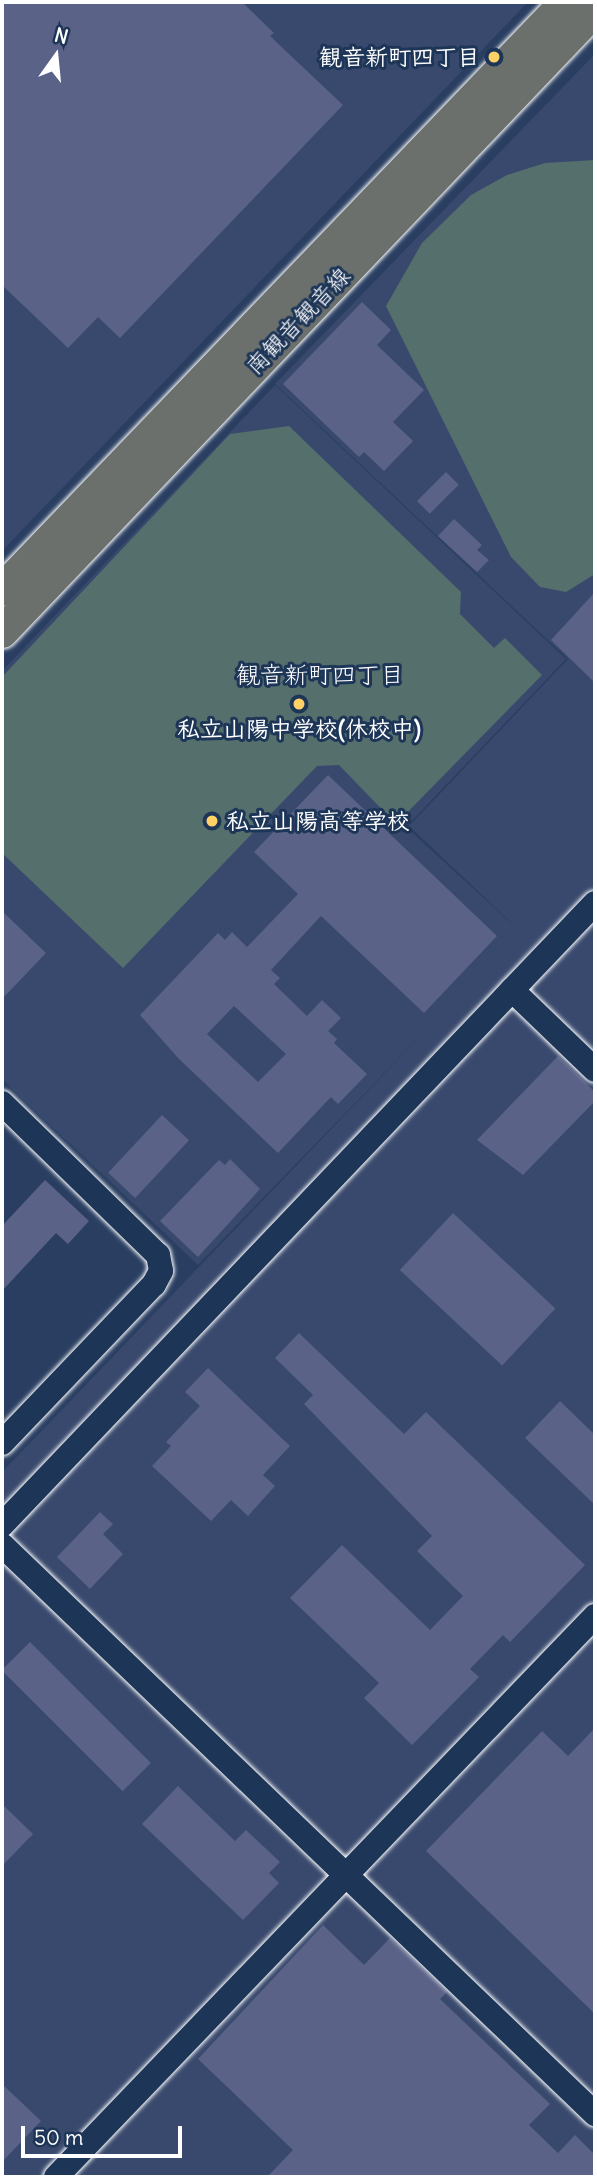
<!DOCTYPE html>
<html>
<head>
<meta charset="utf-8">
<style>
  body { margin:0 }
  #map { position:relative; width:597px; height:2179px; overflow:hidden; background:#293e61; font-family:Delius,"Klee One",sans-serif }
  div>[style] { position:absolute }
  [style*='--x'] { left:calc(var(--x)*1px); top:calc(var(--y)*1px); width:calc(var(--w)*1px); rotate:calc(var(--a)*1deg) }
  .built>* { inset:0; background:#38496d }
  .green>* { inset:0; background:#556f6c }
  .building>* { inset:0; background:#5a6288; transform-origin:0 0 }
  .roads { filter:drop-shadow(0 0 2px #fff) drop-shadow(0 0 2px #fff) }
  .minor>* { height:24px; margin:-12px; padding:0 12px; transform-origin:12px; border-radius:12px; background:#1d3557 }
  .major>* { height:32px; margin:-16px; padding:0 16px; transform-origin:16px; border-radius:16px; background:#6b706d }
  .dots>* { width:19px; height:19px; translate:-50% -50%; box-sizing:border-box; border:4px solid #1d3557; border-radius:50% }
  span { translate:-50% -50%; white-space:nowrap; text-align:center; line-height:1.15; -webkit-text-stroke:6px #1d3557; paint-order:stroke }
  .poi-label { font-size:23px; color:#fff; font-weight:700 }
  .right { translate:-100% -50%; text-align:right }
  .left { translate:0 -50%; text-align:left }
  .street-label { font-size:23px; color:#fff }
  .neighbourhood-label { font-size:24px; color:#fff }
  .frame { position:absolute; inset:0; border:4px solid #fff; pointer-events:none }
  .north { position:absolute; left:21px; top:21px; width:70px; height:70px; -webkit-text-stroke:5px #1d3557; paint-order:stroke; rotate:15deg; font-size:19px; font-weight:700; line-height:28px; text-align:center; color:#fff }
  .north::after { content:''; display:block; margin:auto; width:24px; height:32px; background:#fff; clip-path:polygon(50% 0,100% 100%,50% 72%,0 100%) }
  .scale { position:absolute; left:21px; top:2126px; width:161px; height:32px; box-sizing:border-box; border:4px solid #fff; border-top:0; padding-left:9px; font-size:21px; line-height:24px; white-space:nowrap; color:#fff; -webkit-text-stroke:5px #1d3557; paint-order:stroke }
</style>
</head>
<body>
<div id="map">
  <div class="built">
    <div style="clip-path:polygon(2px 2px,528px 2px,2px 551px)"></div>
    <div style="clip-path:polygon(595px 54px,595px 2177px,2px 2177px,2px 1472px,434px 1022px,198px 1265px,2px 1079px,2px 671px,275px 385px,566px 659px,406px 827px,521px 932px,409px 826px,568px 659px,275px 384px)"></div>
  </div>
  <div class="green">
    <div style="clip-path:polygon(595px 160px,595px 574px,566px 592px,540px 587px,511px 557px,386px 306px,422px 243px,471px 195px,507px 175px,545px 163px)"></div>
    <div style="clip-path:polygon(289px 426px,461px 592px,460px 614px,494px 648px,505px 638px,542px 675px,396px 824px,339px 765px,317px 766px,123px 968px,2px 853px,2px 677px,230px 434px)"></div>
  </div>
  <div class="building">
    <div style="clip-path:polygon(2px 2px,242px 2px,274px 33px,270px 36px,343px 105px,120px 338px,98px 317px,68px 348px,2px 285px)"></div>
    <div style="clip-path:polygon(362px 302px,391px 330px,377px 345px,424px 390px,393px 422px,413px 441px,384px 471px,364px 452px,359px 457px,283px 384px)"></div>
    <div style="left:446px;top:472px;width:18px;height:41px;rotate:45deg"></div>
    <div style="clip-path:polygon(454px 519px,482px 545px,477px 550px,489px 560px,477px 572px,438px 536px)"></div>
    <div style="clip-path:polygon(595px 592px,595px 683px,551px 640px)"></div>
    <div style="clip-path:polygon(evenodd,328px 775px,497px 936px,424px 1013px,321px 916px,271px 970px,280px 978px,274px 984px,307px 1016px,322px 1000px,341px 1018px,328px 1031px,337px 1039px,334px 1043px,367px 1074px,338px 1104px,331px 1097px,278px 1153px,179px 1059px,140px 1015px,218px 933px,225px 940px,232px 932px,247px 947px,298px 894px,254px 852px,328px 775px,234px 1006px,286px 1054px,258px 1082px,207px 1034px,234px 1006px)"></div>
    <div style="clip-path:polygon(2px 911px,46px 953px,2px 999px)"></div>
    <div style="clip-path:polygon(558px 1056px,595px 1092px,595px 1101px,523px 1175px,477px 1140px)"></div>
    <div style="left:162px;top:1115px;width:37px;height:79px;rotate:43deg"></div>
    <div style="clip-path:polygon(230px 1159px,260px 1189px,198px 1257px,160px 1221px,219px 1160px,225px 1165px)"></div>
    <div style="clip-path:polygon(45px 1180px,89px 1221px,68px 1244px,56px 1233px,2px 1291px,2px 1226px)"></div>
    <div style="left:453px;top:1213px;width:140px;height:78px;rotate:43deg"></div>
    <div style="clip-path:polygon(299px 1333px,404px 1434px,426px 1412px,585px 1565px,510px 1642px,503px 1635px,470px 1669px,479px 1677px,412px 1745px,364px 1698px,379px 1683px,290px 1598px,342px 1545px,430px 1630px,463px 1596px,417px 1551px,432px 1536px,304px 1404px,313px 1395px,275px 1358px)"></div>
    <div style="clip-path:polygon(208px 1368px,290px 1446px,263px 1475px,275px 1486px,248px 1516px,231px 1500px,211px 1521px,152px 1466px,171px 1446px,166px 1442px,200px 1406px,185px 1392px)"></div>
    <div style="clip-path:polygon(560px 1401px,595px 1435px,595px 1505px,525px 1438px)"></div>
    <div style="clip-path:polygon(100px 1512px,113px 1524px,103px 1534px,123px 1554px,90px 1589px,57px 1557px)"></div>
    <div style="left:30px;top:1642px;width:171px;height:40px;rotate:45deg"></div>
    <div style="clip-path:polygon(595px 1728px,595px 2014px,426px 1851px,542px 1731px,568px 1756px)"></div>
    <div style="clip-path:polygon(178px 1786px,235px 1841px,246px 1830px,280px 1862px,269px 1873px,279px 1883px,243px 1920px,142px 1824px)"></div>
    <div style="clip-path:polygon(2px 1804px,33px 1834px,2px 1866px)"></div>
    <div style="clip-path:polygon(323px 1925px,364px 1965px,390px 1938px,447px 1992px,440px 1999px,550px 2104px,529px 2125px,558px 2153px,575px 2135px,595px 2155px,595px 2177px,267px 2177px,293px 2150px,198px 2059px)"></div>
    <div style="clip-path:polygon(2px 2084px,41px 2121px,2px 2162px)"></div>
  </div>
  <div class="roads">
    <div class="minor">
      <div style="--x:512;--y:990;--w:115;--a:43.9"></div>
      <div style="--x:2;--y:1103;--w:218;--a:44.3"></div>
      <div style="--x:158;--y:1255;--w:16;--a:79"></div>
      <div style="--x:161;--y:1271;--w:15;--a:118"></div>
      <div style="--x:154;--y:1284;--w:220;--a:133.7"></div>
      <div style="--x:2;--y:1525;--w:859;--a:-46.37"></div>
      <div style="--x:2;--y:1545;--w:822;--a:43.82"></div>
      <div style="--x:56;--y:2177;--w:778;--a:-46.15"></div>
    </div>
    <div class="major">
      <div style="--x:2;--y:590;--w:815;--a:-46.19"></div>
      <div style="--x:2;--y:632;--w:859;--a:-46.37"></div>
    </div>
  </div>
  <div class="dots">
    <div style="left:494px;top:57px;background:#ffd166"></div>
    <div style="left:299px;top:704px;background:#ffd166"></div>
    <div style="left:212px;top:821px;background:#ffd166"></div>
  </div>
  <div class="poi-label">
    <span class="right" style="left:480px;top:57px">観音新町四丁目</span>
    <span style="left:299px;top:729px">私立山陽中学校(休校中)</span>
    <span class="left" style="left:226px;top:821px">私立山陽高等学校</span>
  </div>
  <div class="street-label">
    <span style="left:298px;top:321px;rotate:-46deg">南観音観音線</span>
  </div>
  <div class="neighbourhood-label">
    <span style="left:320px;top:675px">観音新町四丁目</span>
  </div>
  <div class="frame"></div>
  <div class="north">N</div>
  <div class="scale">50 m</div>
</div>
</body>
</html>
